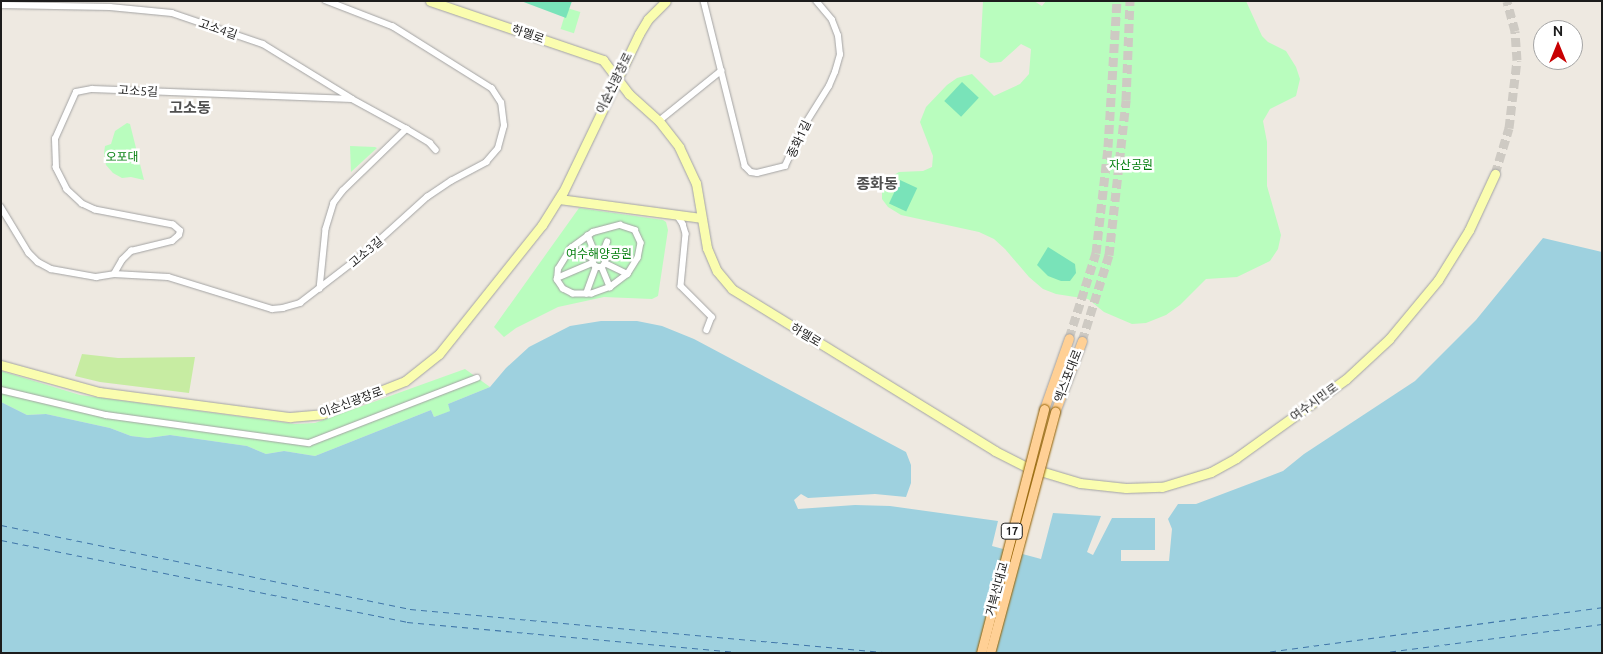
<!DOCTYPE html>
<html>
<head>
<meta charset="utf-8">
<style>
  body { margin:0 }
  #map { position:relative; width:1603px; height:654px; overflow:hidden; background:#eee9e1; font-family:Ubuntu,"Noto Sans KR",sans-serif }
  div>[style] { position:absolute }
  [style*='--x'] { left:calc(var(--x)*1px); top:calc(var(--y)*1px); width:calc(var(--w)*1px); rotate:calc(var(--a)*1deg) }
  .grass>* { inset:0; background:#c7eca2 }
  .park>* { inset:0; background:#b9fdbe; transform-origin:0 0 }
  .pitch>* { inset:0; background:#79e3b9; transform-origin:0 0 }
  .water>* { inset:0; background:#9ed1df }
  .ferry>* { height:1px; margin-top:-0.5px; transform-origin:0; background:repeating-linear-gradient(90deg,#4076a9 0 6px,transparent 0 11px) }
  .secondary-tunnel>* { height:9px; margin-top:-4.5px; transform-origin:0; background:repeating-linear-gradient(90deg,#cecac3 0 9px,transparent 0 13.5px) }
  .primary-tunnel>* { height:9px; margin-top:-4.5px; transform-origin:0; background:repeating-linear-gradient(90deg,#cecac3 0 9px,transparent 0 13.5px) }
  .roads { filter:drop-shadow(0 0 1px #a3a3a3) drop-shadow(0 0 1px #a3a3a3) }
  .street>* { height:5.5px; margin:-2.75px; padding:0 2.75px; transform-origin:2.75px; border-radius:2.75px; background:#fff }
  .secondary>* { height:9px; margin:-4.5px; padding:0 4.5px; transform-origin:4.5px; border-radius:4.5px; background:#fafdaf }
  .primary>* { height:9px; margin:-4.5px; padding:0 4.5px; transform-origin:4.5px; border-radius:4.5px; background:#ffd095 }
  .bridges { filter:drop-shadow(0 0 1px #946100) drop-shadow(0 0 1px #946100) }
  .primary-bridge>* { height:9px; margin:-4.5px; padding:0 4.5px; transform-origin:4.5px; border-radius:4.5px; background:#ffd095 }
  span { translate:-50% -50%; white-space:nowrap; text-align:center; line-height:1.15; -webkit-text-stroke:5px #fff; paint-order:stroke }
  .shield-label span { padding:1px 4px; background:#fff; border:1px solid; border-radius:4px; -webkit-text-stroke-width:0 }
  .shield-label { font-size:11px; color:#1c1c1c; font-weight:700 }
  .street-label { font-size:12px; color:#1c1c1c }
  .park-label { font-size:12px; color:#047f0e }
  .quarter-label { font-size:15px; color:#4f4f4f; font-weight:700 }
  .frame { position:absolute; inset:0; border:2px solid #1c1c1c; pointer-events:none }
  .north { position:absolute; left:1533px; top:20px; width:50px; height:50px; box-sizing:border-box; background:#fff; border:1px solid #a4a4a4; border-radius:50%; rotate:0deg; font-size:14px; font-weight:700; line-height:20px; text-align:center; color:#1c1c1c }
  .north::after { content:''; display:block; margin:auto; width:18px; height:22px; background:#c80002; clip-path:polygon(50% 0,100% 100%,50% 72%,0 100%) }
</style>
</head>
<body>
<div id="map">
  <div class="grass">
    <div style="clip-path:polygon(82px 354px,118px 358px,195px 357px,189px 393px,100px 382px,75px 376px)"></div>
  </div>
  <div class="park">
    <div style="clip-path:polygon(983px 1px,1034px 1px,1042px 6px,1046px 1px,1246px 1px,1262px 36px,1268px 42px,1286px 51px,1296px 67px,1300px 79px,1296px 96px,1270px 109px,1263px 121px,1267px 142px,1267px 186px,1281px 235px,1278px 249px,1270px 261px,1237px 277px,1206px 279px,1180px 305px,1166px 315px,1146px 323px,1132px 324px,1104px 312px,1088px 299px,1056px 294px,1043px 289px,1029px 277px,1005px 249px,994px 239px,979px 232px,901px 215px,888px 207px,882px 199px,882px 191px,887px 179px,899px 172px,923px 171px,932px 167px,933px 156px,920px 122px,926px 107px,947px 85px,957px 78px,972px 74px,994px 96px,1020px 84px,1029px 74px,1031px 49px,1021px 44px,1001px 62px,990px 63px,980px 57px)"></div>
    <div style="left:567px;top:8px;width:14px;height:22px;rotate:17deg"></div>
    <div style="clip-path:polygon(127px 123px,130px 124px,144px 180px,131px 177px,122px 178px,113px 173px,106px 165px,104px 153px,105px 146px,111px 144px,115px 131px)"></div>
    <div style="clip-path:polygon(350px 146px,375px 147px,377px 148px,351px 172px)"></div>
    <div style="clip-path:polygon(579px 208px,663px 220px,666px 222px,668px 230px,658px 296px,652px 299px,604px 297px,558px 307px,516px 328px,504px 337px,494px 327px)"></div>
    <div style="clip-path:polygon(465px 369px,490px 387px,448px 404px,451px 411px,434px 417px,431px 410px,315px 456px,284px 451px,266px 454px,247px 446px,170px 435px,148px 438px,131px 436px,110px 428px,46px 414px,27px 415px,1px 402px,1px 371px,80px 395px,295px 424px,315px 423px)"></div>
  </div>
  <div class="pitch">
    <div style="clip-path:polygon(521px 1px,572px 1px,566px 18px)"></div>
    <div style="left:962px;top:82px;width:23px;height:26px;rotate:43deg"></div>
    <div style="left:900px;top:180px;width:19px;height:26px;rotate:25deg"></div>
    <div style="clip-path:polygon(1048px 247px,1075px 264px,1076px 273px,1070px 281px,1061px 281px,1048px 276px,1037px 265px)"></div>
  </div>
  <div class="water">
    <div style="clip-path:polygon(1543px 238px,1602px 252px,1602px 653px,1px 653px,1px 402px,27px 415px,46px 414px,110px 428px,131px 436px,148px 438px,170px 435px,247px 446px,266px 454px,284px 451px,315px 456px,431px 410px,434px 417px,450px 411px,448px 404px,490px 387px,506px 368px,529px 347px,570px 326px,601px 321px,637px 321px,662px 326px,694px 339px,906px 452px,911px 465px,911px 483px,906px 497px,875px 494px,808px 498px,801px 494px,794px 500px,798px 509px,855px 505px,890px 506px,998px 521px,992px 546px,1041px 559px,1053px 513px,1101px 516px,1087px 552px,1093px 555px,1112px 518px,1155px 518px,1155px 550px,1121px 550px,1121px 561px,1169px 561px,1172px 529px,1168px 519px,1178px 504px,1196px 504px,1283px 471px,1304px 454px,1415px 381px,1476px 320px)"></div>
  </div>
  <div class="ferry">
    <div style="--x:1;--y:525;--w:418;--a:11.6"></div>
    <div style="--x:410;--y:609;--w:486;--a:5.2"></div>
    <div style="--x:1;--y:540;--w:414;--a:11.4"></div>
    <div style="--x:407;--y:622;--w:342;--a:5.2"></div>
    <div style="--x:1259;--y:653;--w:346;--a:-7.6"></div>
    <div style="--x:1379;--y:653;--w:225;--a:-7.4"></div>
  </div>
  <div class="secondary-tunnel">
    <div style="--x:1495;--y:174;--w:48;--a:-73.1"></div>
    <div style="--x:1509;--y:128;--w:68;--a:-83.3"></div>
    <div style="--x:1517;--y:60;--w:29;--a:-94"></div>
    <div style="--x:1515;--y:31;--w:31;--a:-105"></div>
  </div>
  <div class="primary-tunnel">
    <div style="--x:1069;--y:338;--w:89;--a:-72.4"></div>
    <div style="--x:1096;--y:253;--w:107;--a:-83.5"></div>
    <div style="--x:1108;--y:147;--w:146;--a:-86.5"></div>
    <div style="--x:1082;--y:341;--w:90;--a:-72.6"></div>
    <div style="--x:1109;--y:255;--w:156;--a:-83.7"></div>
    <div style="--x:1126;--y:100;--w:99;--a:-87.7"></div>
  </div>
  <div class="roads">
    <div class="street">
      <div style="--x:704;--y:1;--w:170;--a:76"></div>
      <div style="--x:745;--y:166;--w:8;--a:45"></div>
      <div style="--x:751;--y:172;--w:6;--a:9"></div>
      <div style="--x:757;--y:173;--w:29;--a:-14"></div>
      <div style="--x:785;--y:166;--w:44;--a:-64.6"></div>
      <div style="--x:804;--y:126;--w:47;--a:-58"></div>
      <div style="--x:829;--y:86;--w:15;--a:-67"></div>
      <div style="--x:835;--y:72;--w:18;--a:-74"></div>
      <div style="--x:840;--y:55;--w:19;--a:-96"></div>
      <div style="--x:838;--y:36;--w:17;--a:-111"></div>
      <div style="--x:832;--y:20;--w:25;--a:-130"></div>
      <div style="--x:1;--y:5;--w:109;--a:1.1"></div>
      <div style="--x:110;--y:7;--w:62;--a:5.5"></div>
      <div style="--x:172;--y:13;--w:96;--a:18.8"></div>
      <div style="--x:263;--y:44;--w:103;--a:31.5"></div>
      <div style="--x:659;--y:121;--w:80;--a:-38.9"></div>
      <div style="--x:407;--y:129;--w:27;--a:31"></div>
      <div style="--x:430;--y:143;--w:9;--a:49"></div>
      <div style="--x:1;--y:207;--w:54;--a:58.7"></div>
      <div style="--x:29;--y:253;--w:13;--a:45"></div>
      <div style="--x:38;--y:262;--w:15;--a:28"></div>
      <div style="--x:51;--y:269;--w:46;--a:10.1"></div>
      <div style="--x:96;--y:277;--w:18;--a:-9"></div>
      <div style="--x:114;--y:274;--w:54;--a:3.2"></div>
      <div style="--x:168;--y:277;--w:109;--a:17.1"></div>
      <div style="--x:272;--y:309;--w:11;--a:-5"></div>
      <div style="--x:283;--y:308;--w:18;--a:-16"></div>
      <div style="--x:300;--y:303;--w:82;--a:-37.6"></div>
      <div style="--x:365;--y:253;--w:84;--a:-42.1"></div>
      <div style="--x:427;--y:197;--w:29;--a:-34"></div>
      <div style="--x:451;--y:181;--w:40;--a:-28"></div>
      <div style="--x:486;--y:162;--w:18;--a:-49"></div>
      <div style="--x:498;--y:148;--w:23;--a:-75"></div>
      <div style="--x:504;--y:126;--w:23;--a:-97"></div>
      <div style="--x:501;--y:103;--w:17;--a:-123"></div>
      <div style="--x:492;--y:89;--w:117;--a:-147.9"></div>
      <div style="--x:393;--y:27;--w:72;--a:-158.8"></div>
      <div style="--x:677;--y:215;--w:11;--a:56"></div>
      <div style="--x:683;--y:224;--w:10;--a:73"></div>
      <div style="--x:686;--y:234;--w:52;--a:95.5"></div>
      <div style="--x:681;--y:286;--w:44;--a:45"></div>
      <div style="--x:712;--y:317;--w:14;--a:111"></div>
      <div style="--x:620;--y:225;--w:16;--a:18"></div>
      <div style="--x:635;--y:230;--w:14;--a:65"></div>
      <div style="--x:641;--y:243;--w:15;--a:101"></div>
      <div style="--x:638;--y:258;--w:19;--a:122"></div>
      <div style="--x:628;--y:274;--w:21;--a:143"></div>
      <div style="--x:611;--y:287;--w:20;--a:160"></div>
      <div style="--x:592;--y:294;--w:19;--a:180"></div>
      <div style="--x:573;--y:294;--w:11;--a:-153"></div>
      <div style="--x:563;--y:289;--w:11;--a:-124"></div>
      <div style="--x:557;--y:280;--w:11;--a:-85"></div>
      <div style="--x:558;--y:269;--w:25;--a:-58"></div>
      <div style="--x:571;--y:248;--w:27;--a:-36"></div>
      <div style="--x:593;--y:232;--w:28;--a:-15"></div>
      <div style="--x:588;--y:235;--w:22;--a:68"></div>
      <div style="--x:596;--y:255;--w:4;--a:135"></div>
      <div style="--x:593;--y:258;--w:5;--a:90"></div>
      <div style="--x:593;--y:263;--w:5;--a:53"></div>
      <div style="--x:596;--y:267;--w:6;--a:0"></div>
      <div style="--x:602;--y:267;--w:5;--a:-53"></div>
      <div style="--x:605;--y:263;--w:5;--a:-90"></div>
      <div style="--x:605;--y:258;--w:4;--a:-135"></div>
      <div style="--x:602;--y:255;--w:6;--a:180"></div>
      <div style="--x:570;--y:249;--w:25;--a:21"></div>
      <div style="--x:602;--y:255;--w:14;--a:-69"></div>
      <div style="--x:605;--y:258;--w:9;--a:-18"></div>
      <div style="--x:605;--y:263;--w:25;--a:26"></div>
      <div style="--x:602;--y:267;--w:22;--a:68"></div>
      <div style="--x:114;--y:274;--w:16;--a:-60"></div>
      <div style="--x:122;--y:260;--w:13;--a:-45"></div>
      <div style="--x:131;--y:251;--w:42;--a:-13.7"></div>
      <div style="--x:172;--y:241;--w:9;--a:-41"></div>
      <div style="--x:179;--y:235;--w:4;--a:-76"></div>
      <div style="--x:180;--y:231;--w:9;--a:-139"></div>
      <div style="--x:173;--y:225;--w:79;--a:-169.1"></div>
      <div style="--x:95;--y:210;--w:14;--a:-155"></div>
      <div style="--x:82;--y:204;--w:21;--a:-137"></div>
      <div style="--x:67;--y:190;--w:25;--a:-117"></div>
      <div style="--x:56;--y:168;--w:29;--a:-92"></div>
      <div style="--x:55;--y:139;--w:51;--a:-65.9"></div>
      <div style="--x:76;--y:92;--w:16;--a:-11"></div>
      <div style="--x:92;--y:89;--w:260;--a:2.2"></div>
      <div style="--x:352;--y:99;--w:63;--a:28.6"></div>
      <div style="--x:407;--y:129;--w:89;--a:135.9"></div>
      <div style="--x:343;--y:191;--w:15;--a:127"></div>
      <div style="--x:334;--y:203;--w:27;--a:107"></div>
      <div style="--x:326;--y:229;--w:60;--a:95.7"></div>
      <div style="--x:557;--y:278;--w:39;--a:-23"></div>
      <div style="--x:586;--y:294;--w:29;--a:-70"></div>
      <div style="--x:1;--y:390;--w:108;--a:13.4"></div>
      <div style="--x:106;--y:415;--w:205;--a:7.9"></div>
      <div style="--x:309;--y:443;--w:180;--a:-21.2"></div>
    </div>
    <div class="secondary">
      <div style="--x:430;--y:1;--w:183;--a:18.8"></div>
      <div style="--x:603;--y:60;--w:43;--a:52.6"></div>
      <div style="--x:629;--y:94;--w:40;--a:42"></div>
      <div style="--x:659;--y:121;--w:33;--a:52"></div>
      <div style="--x:679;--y:147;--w:40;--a:65"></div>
      <div style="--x:696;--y:183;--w:66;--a:80.4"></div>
      <div style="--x:707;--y:248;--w:25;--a:67"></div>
      <div style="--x:717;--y:271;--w:23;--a:50"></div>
      <div style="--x:732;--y:289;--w:309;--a:31.6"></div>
      <div style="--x:995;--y:451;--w:36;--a:27"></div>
      <div style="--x:1027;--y:467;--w:55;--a:16.8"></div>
      <div style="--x:1080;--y:483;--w:46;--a:6.2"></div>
      <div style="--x:1126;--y:488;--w:36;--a:-2"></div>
      <div style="--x:1162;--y:487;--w:51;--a:-17"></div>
      <div style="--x:1211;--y:472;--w:29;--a:-29"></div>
      <div style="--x:1236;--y:458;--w:135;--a:-35.7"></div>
      <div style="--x:1346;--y:379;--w:59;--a:-42.9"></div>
      <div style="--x:1389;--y:339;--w:77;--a:-50.3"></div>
      <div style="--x:1438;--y:280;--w:59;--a:-58.2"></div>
      <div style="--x:1469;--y:230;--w:62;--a:-65.1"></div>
      <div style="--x:559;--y:199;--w:143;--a:7.6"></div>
      <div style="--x:1;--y:365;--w:102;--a:15.4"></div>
      <div style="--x:99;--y:392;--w:193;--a:7.5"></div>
      <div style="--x:290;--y:417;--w:32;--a:-5"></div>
      <div style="--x:322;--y:414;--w:89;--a:-21.7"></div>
      <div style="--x:405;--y:381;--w:43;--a:-38.5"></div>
      <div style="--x:439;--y:354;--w:165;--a:-51.4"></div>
      <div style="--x:542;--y:225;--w:39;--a:-58"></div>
      <div style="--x:563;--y:192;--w:175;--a:-64.3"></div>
      <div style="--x:639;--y:34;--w:17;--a:-59"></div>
      <div style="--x:648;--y:19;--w:25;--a:-45"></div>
    </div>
    <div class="primary">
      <div style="--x:1044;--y:409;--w:75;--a:-70.6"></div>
      <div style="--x:1055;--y:412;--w:76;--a:-69.2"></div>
    </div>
  </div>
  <div class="bridges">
    <div class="primary-bridge">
      <div style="--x:981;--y:653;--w:252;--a:-75.5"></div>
      <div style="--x:990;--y:653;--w:250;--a:-74.9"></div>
    </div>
  </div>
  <div class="shield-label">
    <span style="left:1012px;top:531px">17</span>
  </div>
  <div class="street-label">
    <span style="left:218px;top:29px;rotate:19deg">고소4길</span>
    <span style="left:528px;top:34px;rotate:19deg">하멜로</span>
    <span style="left:614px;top:83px;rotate:-64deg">이순신광장로</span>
    <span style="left:138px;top:91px;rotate:3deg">고소5길</span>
    <span style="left:799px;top:139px;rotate:-65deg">종화1길</span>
    <span style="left:366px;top:252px;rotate:-40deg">고소3길</span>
    <span style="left:806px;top:335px;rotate:31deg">하멜로</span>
    <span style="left:1068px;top:376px;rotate:-69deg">엑스포대로</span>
    <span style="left:351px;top:402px;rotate:-20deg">이순신광장로</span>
    <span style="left:1314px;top:402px;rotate:-36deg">여수시민로</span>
    <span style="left:997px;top:589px;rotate:-75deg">거북선대교</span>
  </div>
  <div class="park-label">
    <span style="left:122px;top:157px">오포대</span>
    <span style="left:1131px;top:165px">자산공원</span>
    <span style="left:599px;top:254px">여수해양공원</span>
  </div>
  <div class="quarter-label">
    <span style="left:190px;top:108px">고소동</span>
    <span style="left:877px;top:184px">종화동</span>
  </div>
  <div class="frame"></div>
  <div class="north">N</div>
</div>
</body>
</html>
